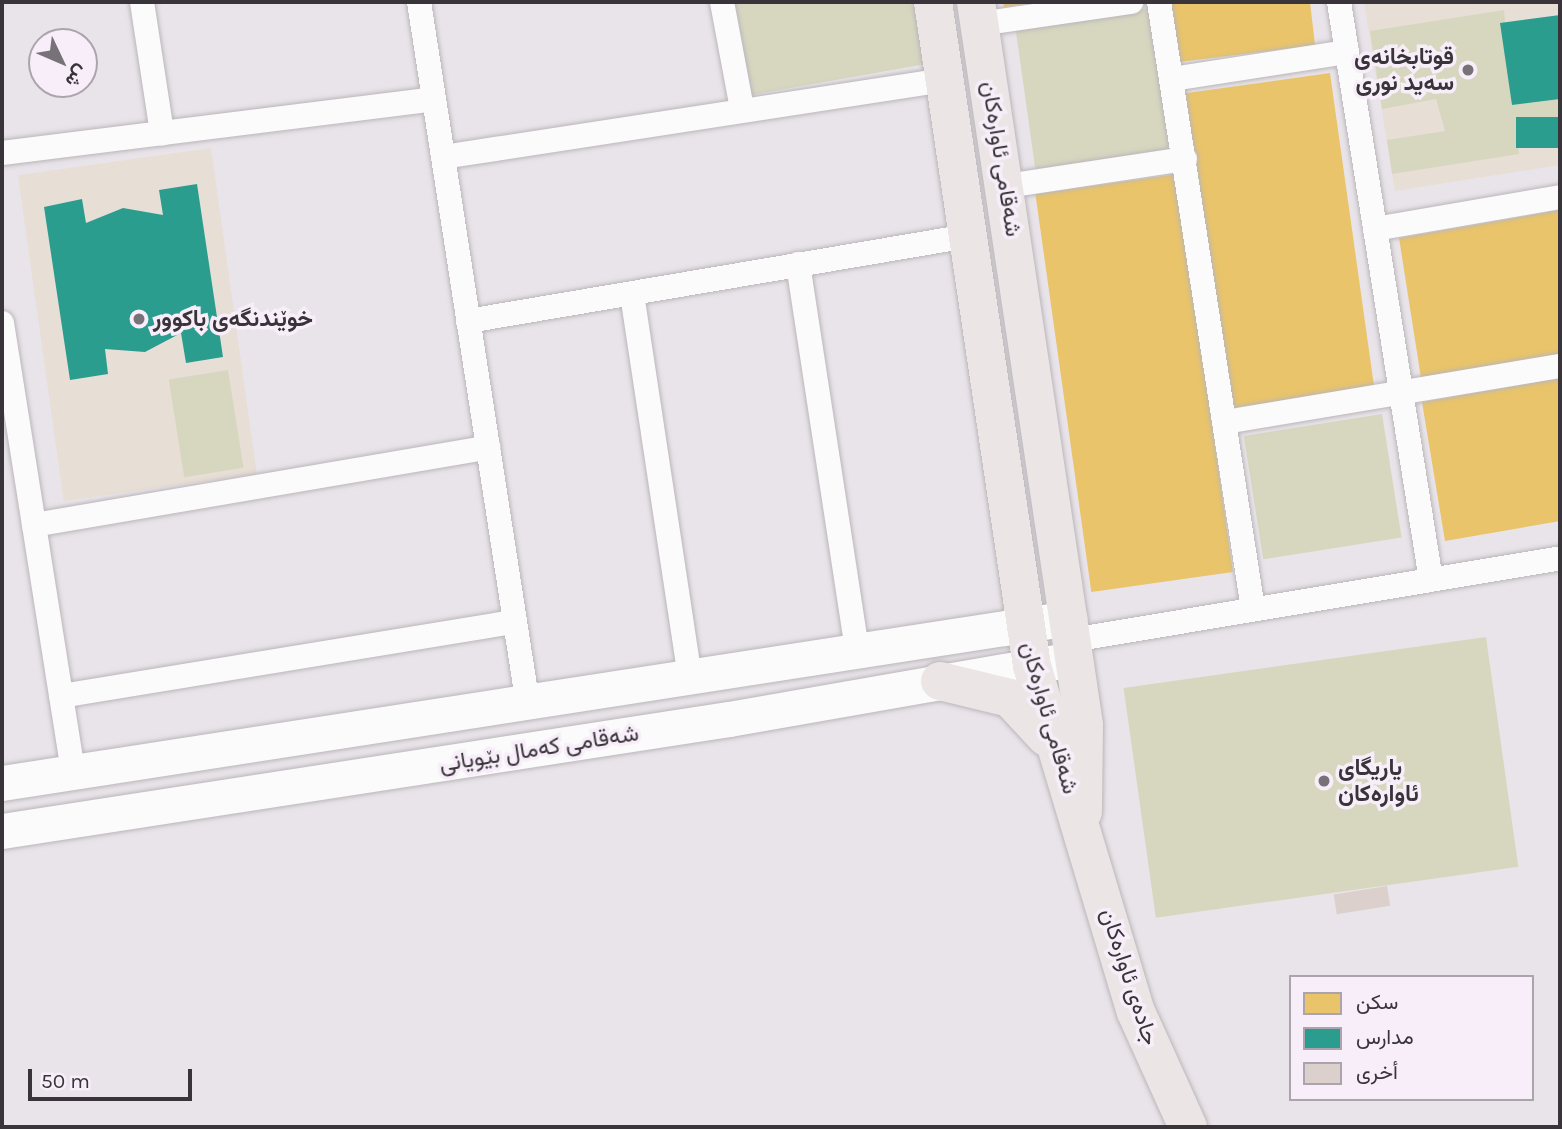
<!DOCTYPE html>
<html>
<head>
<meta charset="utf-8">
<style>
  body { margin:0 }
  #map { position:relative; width:1562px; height:1129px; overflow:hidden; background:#e9e4e9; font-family:Karla,Vazirmatn,sans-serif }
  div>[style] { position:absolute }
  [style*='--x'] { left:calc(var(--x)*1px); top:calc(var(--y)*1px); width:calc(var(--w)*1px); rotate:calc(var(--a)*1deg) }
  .education>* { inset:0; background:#e7ded5; transform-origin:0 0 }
  .green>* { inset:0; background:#d7d7c0; transform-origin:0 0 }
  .homes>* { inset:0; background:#e9c46a; transform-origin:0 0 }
  .schools>* { inset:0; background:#2a9d8f; transform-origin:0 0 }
  .building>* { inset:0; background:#dbd0cc; transform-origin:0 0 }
  .roads { filter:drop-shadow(0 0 2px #bab6ba) drop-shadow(0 0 2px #bab6ba) }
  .street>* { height:24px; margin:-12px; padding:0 12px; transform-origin:12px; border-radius:12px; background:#fcfbfc }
  .secondary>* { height:35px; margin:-17.5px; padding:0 17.5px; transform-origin:17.5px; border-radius:17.5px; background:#fcfbfc }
  .primary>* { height:38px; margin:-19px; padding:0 19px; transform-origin:19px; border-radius:19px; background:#ebe5e6 }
  .dots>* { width:19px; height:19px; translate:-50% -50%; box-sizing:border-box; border:4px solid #f7eef9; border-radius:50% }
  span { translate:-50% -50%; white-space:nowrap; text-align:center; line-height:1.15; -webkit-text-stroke:7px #f7eef9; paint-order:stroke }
  .poi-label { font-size:23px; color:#383439; font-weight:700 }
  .right { translate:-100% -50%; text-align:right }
  .left { translate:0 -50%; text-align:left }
  .street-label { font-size:23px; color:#383439 }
  .frame { position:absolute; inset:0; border:4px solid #383439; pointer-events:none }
  .legend { position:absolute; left:1289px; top:975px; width:245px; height:126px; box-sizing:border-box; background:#f7eef9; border:2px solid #aba4ac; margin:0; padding:9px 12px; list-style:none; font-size:21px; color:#383439 }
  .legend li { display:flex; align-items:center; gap:14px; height:35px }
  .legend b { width:35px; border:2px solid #aba4ac }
  .north { position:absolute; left:28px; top:28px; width:70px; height:70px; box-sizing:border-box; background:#f7eef9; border:2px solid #aba4ac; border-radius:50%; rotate:134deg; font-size:19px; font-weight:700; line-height:28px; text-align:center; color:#383439 }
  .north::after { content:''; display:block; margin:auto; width:24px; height:32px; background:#767277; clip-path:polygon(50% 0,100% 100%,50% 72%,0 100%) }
  .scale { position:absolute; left:28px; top:1069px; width:164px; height:32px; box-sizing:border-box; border:4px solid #383439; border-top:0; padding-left:9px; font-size:21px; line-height:24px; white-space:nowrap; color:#383439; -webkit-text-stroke:5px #f7eef9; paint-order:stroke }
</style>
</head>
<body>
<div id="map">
  <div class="education">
    <div style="clip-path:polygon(1364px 2px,1560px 2px,1560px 165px,1395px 191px)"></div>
    <div style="left:211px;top:148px;width:329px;height:195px;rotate:82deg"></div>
  </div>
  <div class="green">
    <div style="clip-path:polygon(735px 2px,915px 2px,926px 64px,751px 95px)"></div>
    <div style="left:1152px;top:8px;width:143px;height:138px;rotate:82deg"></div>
    <div style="clip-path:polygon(1504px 10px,1512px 105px,1560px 99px,1560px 117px,1516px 123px,1519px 154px,1392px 174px,1387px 140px,1445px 131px,1436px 99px,1382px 109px,1370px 31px)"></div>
    <div style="left:228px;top:370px;width:99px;height:60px;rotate:81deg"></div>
    <div style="left:1382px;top:414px;width:125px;height:140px;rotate:81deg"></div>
    <div style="left:1486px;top:637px;width:232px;height:366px;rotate:82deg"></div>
  </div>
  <div class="homes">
    <div style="clip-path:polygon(1003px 2px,1030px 2px,1030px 3px,1004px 7px)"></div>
    <div style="clip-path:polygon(1168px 2px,1310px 2px,1315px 45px,1179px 62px)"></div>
    <div style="left:1330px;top:73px;width:318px;height:146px;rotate:82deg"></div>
    <div style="left:1177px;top:174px;width:402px;height:143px;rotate:82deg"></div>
    <div style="clip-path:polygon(1560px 210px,1560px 354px,1421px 378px,1399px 238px)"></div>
    <div style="clip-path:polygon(1560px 378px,1560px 521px,1445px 541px,1422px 402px)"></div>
  </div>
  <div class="schools">
    <div style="clip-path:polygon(1560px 15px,1560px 99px,1512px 105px,1500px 23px)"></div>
    <div style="left:1560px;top:117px;width:31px;height:44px;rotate:90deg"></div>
    <div style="clip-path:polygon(197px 184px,223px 357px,186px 363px,181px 333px,145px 352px,105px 349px,108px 374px,70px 380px,44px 207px,82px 199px,86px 223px,123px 208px,163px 215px,159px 190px)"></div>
  </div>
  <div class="building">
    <div style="left:1387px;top:886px;width:20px;height:54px;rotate:81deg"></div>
  </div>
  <div class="roads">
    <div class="street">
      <div style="--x:142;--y:2;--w:133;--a:81.3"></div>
      <div style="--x:419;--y:2;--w:705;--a:81.19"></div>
      <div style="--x:722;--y:2;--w:109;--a:79.4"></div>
      <div style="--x:1159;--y:2;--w:614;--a:81.2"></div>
      <div style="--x:1339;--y:2;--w:585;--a:80.96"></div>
      <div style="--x:980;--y:24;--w:153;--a:-8.3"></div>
      <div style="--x:1172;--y:79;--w:177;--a:-8.8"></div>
      <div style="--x:2;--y:153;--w:435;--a:-7.1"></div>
      <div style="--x:443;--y:157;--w:508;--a:-8.72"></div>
      <div style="--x:1006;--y:186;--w:181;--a:-8.6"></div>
      <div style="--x:1375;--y:229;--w:188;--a:-9.8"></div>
      <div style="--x:798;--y:264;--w:391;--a:81.3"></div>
      <div style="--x:632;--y:294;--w:388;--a:81.4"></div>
      <div style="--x:468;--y:321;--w:507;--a:-9.65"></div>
      <div style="--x:2;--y:323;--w:455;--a:81"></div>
      <div style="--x:1225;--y:422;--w:340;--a:-9.5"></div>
      <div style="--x:34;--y:525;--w:461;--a:-9.7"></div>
      <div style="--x:1072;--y:640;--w:495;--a:-9.5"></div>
      <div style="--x:61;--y:696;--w:460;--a:-9.3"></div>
    </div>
    <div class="secondary">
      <div style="--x:2;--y:783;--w:1080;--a:-8.79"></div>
      <div style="--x:2;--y:831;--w:736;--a:-8.76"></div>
      <div style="--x:729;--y:719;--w:350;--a:-9.9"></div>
    </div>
    <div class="primary">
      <div style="--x:933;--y:2;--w:671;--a:81.52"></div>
      <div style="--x:1032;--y:666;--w:361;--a:73.3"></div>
      <div style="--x:1136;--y:1012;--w:126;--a:65.7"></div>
      <div style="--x:976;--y:2;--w:731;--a:81.5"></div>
      <div style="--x:1084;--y:725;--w:87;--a:90.7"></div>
      <div style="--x:940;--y:681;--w:72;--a:13.7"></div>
      <div style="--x:1010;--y:698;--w:53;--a:47.3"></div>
    </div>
  </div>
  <div class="dots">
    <div style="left:1468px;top:70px;background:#767277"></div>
    <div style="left:139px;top:319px;background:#767277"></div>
    <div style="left:1324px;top:781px;background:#767277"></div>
  </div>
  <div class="poi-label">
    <span class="right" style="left:1454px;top:70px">قوتابخانەی<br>سەید نوری</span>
    <span class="left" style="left:153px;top:319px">خوێندنگەی باکوور</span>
    <span class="left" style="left:1338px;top:781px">یاریگای<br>ئاوارەکان</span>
  </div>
  <div class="street-label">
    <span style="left:1001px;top:159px;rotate:81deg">شەقامی ئاوارەکان</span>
    <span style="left:1049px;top:718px;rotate:74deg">شەقامی ئاوارەکان</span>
    <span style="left:539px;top:749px;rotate:-9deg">شەقامی کەمال بێویانی</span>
    <span style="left:1129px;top:977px;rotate:72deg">جادەی ئاوارەکان</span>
  </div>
  <div class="frame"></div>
  <ul class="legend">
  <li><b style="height:19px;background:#e9c46a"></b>سكن</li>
  <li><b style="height:19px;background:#2a9d8f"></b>مدارس</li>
  <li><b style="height:19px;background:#dbd0cc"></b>أخرى</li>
  </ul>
  <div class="north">ش</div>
  <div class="scale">50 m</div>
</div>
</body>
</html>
